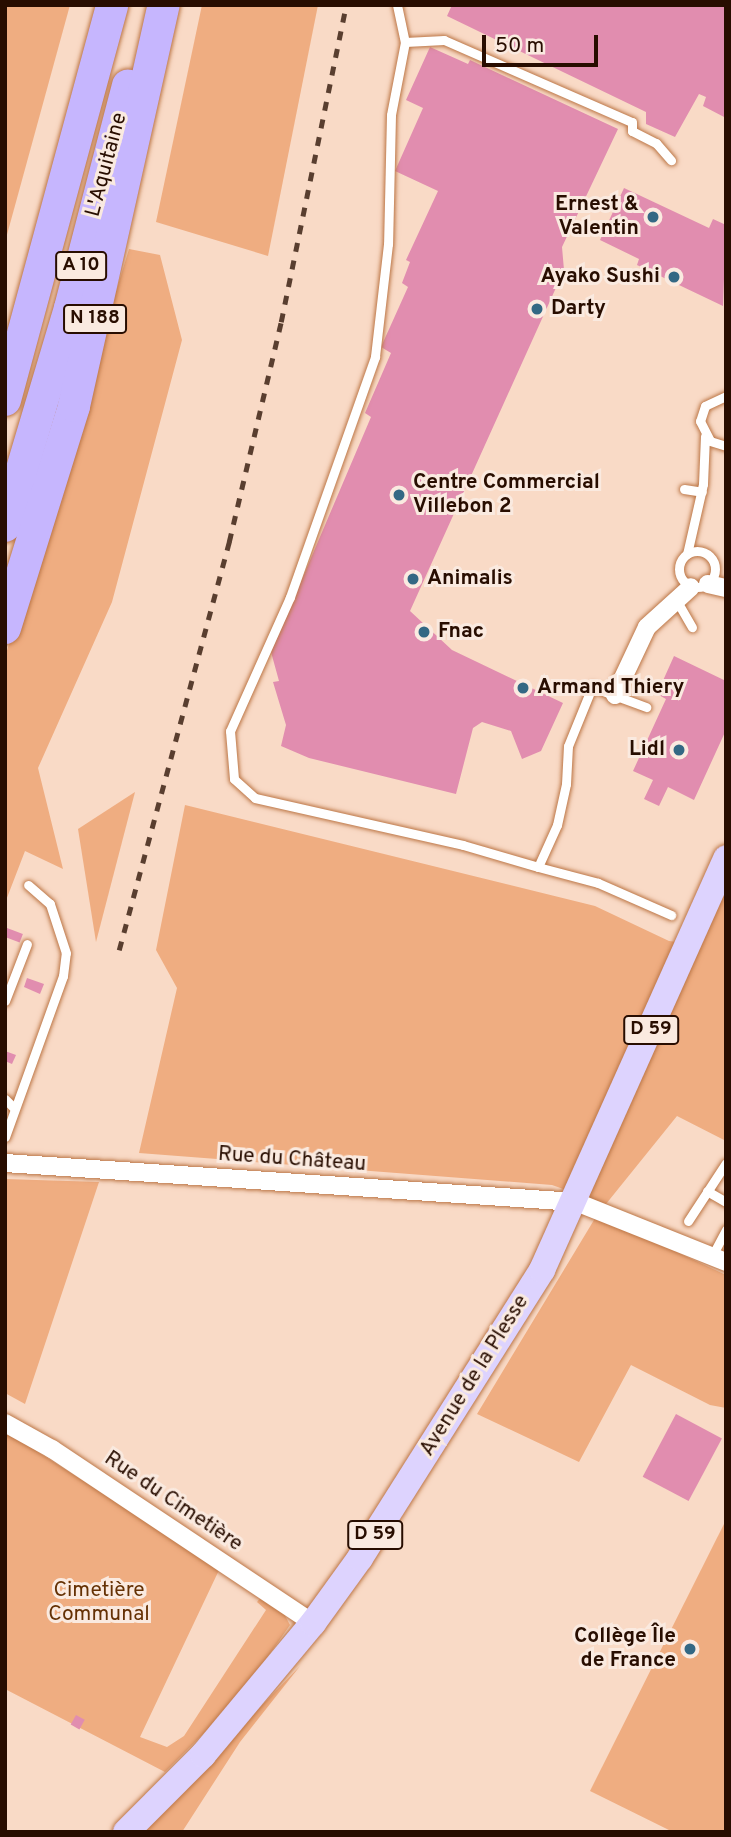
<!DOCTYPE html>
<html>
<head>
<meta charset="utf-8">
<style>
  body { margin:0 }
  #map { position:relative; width:731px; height:1837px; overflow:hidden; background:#f9dac6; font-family:Overpass,sans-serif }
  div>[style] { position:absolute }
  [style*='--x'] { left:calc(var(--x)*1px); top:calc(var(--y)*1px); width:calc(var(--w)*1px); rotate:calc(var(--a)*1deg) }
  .green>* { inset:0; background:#efad81 }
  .building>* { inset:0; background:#e18daf; transform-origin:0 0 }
  .roads { filter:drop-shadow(0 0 2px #bc7646) drop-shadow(0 0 2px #bc7646) }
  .lane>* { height:9px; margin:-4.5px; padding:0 4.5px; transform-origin:4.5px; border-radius:4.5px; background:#fff }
  .lane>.ring { margin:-4.5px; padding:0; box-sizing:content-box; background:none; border:9px solid #fff; border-radius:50% }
  .street>* { height:18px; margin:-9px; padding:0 9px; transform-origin:9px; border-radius:9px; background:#fff }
  .primary>* { height:26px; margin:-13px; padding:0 13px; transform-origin:13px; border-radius:13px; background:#ddd3fe }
  .highway>* { height:32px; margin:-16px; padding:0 16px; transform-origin:16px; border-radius:16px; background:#c6b6fe }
  .rail>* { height:4.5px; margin-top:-2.25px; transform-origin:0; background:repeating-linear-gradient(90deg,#593e2f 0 9px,transparent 0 18px) }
  .dots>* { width:19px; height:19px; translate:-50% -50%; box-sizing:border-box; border:4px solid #faeae0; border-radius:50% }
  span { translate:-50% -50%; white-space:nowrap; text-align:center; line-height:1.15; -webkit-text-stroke:6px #faeae0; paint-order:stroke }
  .shield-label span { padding:2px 5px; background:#faeae0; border:2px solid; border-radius:5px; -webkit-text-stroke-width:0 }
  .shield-label { font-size:19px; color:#280d00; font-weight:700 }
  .street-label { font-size:21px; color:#280d00 }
  .poi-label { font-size:21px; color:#280d00; font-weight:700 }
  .right { translate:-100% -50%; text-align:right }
  .left { translate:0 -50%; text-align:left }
  .park-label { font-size:21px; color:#653104 }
  .frame { position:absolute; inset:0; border:7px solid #280d00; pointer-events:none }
  .scale { position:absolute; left:482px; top:35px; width:116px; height:32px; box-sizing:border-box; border:4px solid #280d00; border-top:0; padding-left:9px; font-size:21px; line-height:24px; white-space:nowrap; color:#280d00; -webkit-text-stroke:5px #faeae0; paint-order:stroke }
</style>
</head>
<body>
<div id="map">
  <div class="green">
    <div style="clip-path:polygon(5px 5px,70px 5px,5px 242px)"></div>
    <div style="clip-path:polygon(202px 5px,318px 5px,268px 256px,156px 222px)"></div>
    <div style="clip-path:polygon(129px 249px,160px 255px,182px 340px,112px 602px,38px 768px,63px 869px,25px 851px,5px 903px,5px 657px)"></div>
    <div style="clip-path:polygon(135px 792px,96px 942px,78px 829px)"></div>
    <div style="clip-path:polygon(185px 805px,595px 906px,669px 941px,696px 944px,726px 883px,726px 1141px,677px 1116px,606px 1204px,552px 1185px,139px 1153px,177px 988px,156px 950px)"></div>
    <div style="clip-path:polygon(5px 1179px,99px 1182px,25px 1404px,5px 1393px)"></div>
    <div style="clip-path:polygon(597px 1215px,726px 1275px,726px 1408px,710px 1405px,631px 1365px,579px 1462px,477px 1414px)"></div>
    <div style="clip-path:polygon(5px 1431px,220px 1568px,140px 1737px,167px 1747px,184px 1736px,266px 1610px,257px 1602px,263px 1595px,281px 1608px,290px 1625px,238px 1699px,165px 1772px,5px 1689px)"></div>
    <div style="clip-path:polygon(726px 1520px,726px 1832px,673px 1832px,590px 1791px)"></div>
    <div style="clip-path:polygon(300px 1666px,240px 1742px,182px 1832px,139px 1832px)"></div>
  </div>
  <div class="building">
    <div style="clip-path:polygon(452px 5px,726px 5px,726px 118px,703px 106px,706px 97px,699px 94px,675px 137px,646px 124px,646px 112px,447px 16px)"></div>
    <div style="clip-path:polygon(430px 47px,468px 64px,470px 60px,618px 129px,562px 247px,564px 270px,410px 611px,452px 650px,563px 703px,541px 751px,522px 759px,511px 731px,482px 722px,473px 728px,456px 794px,309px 758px,281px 746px,286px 725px,273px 682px,279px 681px,271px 652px,371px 417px,365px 413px,391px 353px,381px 347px,408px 287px,402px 283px,410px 262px,406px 260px,438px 191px,395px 171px,423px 108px,406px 100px)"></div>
    <div style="clip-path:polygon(624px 188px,709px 228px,713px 219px,726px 225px,723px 306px,637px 265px,639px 259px,600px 240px)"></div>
    <div style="clip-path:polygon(674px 656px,726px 681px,726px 730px,694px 800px,668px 787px,659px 806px,644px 799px,653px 780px,633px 771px,666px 699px,657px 694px)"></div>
    <div style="left:7px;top:928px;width:17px;height:9px;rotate:21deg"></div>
    <div style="clip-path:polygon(27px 978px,44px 984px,40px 994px,24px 987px)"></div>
    <div style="clip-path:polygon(5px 1051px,16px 1055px,12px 1064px,5px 1061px)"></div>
    <div style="left:676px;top:1414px;width:52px;height:71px;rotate:28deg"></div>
    <div style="left:76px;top:1715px;width:10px;height:11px;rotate:29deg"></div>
  </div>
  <div class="roads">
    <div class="lane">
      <div style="--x:397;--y:5;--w:38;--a:78"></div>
      <div style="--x:405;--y:42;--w:39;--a:-3"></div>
      <div style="--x:444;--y:40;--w:205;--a:23.6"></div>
      <div style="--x:632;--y:122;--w:9;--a:90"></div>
      <div style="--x:632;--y:131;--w:27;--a:27"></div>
      <div style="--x:656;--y:143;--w:23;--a:49"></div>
      <div style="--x:405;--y:42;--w:74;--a:100.9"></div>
      <div style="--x:391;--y:115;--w:129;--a:91.3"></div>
      <div style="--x:388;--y:244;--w:114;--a:96.6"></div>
      <div style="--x:375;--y:357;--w:255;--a:109.5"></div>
      <div style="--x:290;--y:597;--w:147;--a:114.1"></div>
      <div style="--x:230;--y:731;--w:48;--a:85.2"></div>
      <div style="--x:234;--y:779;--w:28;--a:42"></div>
      <div style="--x:255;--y:798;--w:213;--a:12.7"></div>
      <div style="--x:463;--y:845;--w:78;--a:16.3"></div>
      <div style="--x:538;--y:867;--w:46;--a:-65.7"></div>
      <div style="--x:557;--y:825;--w:42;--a:-77.6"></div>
      <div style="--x:566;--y:784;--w:38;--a:-87"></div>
      <div style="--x:568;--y:746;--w:64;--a:-67.9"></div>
      <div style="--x:592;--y:687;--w:58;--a:20.3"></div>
      <div style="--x:726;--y:396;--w:23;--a:155"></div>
      <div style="--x:705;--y:406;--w:16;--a:108"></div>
      <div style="--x:700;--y:421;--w:22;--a:63"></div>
      <div style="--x:710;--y:441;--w:17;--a:17"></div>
      <div style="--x:684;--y:489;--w:18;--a:9"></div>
      <div class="ring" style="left:679px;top:551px;width:27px;height:27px"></div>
      <div style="--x:687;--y:554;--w:72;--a:-77.1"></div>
      <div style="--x:703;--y:484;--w:48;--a:-87.6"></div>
      <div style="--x:678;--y:603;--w:28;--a:60"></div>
      <div style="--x:538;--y:867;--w:62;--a:14.9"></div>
      <div style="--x:598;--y:883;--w:80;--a:23.7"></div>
      <div style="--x:5;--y:1001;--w:61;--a:-68.9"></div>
      <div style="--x:5;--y:1099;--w:11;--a:45"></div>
      <div style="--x:5;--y:1137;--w:171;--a:-70.2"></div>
      <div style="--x:63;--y:976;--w:23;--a:-83"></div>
      <div style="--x:66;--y:953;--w:52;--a:-108.1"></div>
      <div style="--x:50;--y:904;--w:29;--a:-139"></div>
      <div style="--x:707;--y:1191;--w:22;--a:30"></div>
      <div style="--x:688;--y:1221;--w:69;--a:-56.8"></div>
      <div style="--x:712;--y:1256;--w:30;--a:-62"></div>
    </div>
    <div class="street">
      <div style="--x:708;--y:584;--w:18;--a:13"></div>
      <div style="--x:615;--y:695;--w:75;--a:-64.8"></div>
      <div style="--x:647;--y:627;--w:59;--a:-42.3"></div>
      <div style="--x:5;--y:1163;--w:572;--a:3.91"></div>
      <div style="--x:576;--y:1202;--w:162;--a:21.8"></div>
      <div style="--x:5;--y:1423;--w:54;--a:29"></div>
      <div style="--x:52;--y:1449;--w:314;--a:33.7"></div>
    </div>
    <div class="primary">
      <div style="--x:126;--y:1832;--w:109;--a:-45"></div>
      <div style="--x:203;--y:1755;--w:172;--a:-50.2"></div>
      <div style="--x:313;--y:1623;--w:80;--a:-54.1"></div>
      <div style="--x:360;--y:1558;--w:341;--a:-57.7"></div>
      <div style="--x:542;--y:1270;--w:451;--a:-65.9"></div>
    </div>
    <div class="highway">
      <div style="--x:5;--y:400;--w:409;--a:-74.8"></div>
      <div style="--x:5;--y:526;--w:227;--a:-73.4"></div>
      <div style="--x:70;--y:308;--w:230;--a:-75.4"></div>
      <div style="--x:5;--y:628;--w:232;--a:-72.7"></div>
      <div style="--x:74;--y:406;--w:411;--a:-77.4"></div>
    </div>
  </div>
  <div class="rail">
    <div style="--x:119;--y:950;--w:423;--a:-74.9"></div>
    <div style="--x:229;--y:542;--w:226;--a:-76.7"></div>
    <div style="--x:281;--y:322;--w:324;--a:-78.4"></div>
  </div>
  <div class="dots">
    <div style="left:653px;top:217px;background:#336884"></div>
    <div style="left:674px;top:277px;background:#336884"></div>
    <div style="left:537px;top:309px;background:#336884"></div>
    <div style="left:399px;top:495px;background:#336884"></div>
    <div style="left:413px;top:579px;background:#336884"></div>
    <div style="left:424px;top:632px;background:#336884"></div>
    <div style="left:523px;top:688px;background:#336884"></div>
    <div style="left:679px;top:750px;background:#336884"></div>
    <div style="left:690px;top:1649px;background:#336884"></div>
  </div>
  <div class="shield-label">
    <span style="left:81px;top:266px">A 10</span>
    <span style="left:95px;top:319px">N 188</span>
    <span style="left:651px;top:1030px">D 59</span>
    <span style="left:375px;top:1535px">D 59</span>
  </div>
  <div class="street-label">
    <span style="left:107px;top:165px;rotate:-75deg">L'Aquitaine</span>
    <span style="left:292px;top:1160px;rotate:4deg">Rue du Château</span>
    <span style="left:475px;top:1376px;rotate:-58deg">Avenue de la Plesse</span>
    <span style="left:173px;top:1502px;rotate:34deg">Rue du Cimetière</span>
  </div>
  <div class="poi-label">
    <span class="right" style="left:639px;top:217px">Ernest &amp;<br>Valentin</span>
    <span class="right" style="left:660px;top:277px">Ayako Sushi</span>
    <span class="left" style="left:551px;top:309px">Darty</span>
    <span class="left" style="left:413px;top:495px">Centre Commercial<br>Villebon 2</span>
    <span class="left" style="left:427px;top:579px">Animalis</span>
    <span class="left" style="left:438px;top:632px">Fnac</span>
    <span class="left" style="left:537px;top:688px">Armand Thiery</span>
    <span class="right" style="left:665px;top:750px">Lidl</span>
    <span class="right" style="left:676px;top:1649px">Collège Île<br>de France</span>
  </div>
  <div class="park-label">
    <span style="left:99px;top:1603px">Cimetière<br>Communal</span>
  </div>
  <div class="frame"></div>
  <div class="scale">50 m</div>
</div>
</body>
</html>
